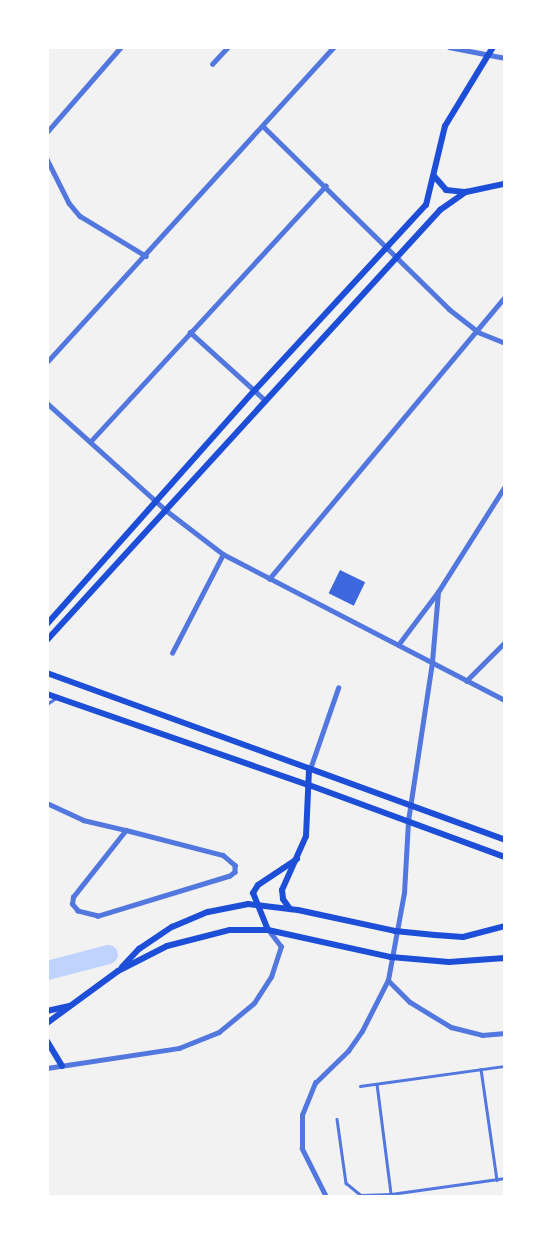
<!DOCTYPE html>
<html>
<head>
<meta charset="utf-8">
<style>
  body { margin:0 }
  #map { position:relative; width:552px; height:1244px; overflow:hidden; background:#f2f2f2; font-family:Bitter,serif }
  div>[style] { position:absolute }
  [style*='--x'] { left:calc(var(--x)*1px); top:calc(var(--y)*1px); width:calc(var(--w)*1px); rotate:calc(var(--a)*1deg) }
  .river>* { height:19px; margin:-9.5px; padding:0 9.5px; transform-origin:9.5px; border-radius:9.5px; background:#bfd3fe }
  .building>* { inset:0; background:#3d67dc; transform-origin:0 0 }
  .service>* { height:2.5px; margin:-1.25px; padding:0 1.25px; transform-origin:1.25px; border-radius:1.25px; background:#5277de }
  .minor>* { height:4.5px; margin:-2.25px; padding:0 2.25px; transform-origin:2.25px; border-radius:2.25px; background:#5277de }
  .secondary>* { height:6px; margin:-3px; padding:0 3px; transform-origin:3px; border-radius:3px; background:#1d4ed8 }
  span { translate:-50% -50%; white-space:nowrap; text-align:center; line-height:1.15; -webkit-text-stroke:7px #fff; paint-order:stroke }
  .frame { position:absolute; inset:0; border:49px solid #fff; pointer-events:none }
</style>
</head>
<body>
<div id="map">
  <div class="river">
    <div style="--x:47;--y:970;--w:63;--a:-14.7"></div>
  </div>
  <div class="building">
    <div style="left:340px;top:570px;width:28px;height:26px;rotate:26deg"></div>
  </div>
  <div class="service">
    <div style="--x:47;--y:704;--w:11;--a:-34"></div>
    <div style="--x:481;--y:1069;--w:112;--a:81.8"></div>
    <div style="--x:377;--y:1084;--w:111;--a:82.7"></div>
    <div style="--x:360;--y:1086;--w:146;--a:-7.9"></div>
    <div style="--x:337;--y:1119;--w:65;--a:82"></div>
    <div style="--x:346;--y:1183;--w:19;--a:39"></div>
    <div style="--x:361;--y:1195;--w:30;--a:-2"></div>
    <div style="--x:391;--y:1194;--w:115;--a:-8"></div>
  </div>
  <div class="minor">
    <div style="--x:449;--y:47;--w:57;--a:11.1"></div>
    <div style="--x:212;--y:64;--w:23;--a:-47"></div>
    <div style="--x:263;--y:126;--w:261;--a:44.5"></div>
    <div style="--x:449;--y:309;--w:37;--a:38"></div>
    <div style="--x:478;--y:332;--w:29;--a:22"></div>
    <div style="--x:47;--y:132;--w:113;--a:-49"></div>
    <div style="--x:47;--y:159;--w:49;--a:63.4"></div>
    <div style="--x:69;--y:203;--w:17;--a:50"></div>
    <div style="--x:80;--y:216;--w:77;--a:31.2"></div>
    <div style="--x:190;--y:332;--w:101;--a:42.2"></div>
    <div style="--x:47;--y:362;--w:426;--a:-47.7"></div>
    <div style="--x:47;--y:403;--w:161;--a:42"></div>
    <div style="--x:167;--y:511;--w:71;--a:37.5"></div>
    <div style="--x:223;--y:554;--w:318;--a:27.4"></div>
    <div style="--x:90;--y:442;--w:348;--a:-47.4"></div>
    <div style="--x:269;--y:579;--w:368;--a:-50.1"></div>
    <div style="--x:398;--y:645;--w:66;--a:-53"></div>
    <div style="--x:438;--y:592;--w:125;--a:-57.7"></div>
    <div style="--x:172;--y:653;--w:111;--a:-62.7"></div>
    <div style="--x:466;--y:681;--w:55;--a:-45"></div>
    <div style="--x:310;--y:769;--w:86;--a:-70.9"></div>
    <div style="--x:47;--y:803;--w:40;--a:25"></div>
    <div style="--x:83;--y:820;--w:44;--a:13.1"></div>
    <div style="--x:126;--y:830;--w:100;--a:14.5"></div>
    <div style="--x:223;--y:855;--w:16;--a:40"></div>
    <div style="--x:235;--y:865;--w:7;--a:90"></div>
    <div style="--x:235;--y:872;--w:6;--a:141"></div>
    <div style="--x:230;--y:876;--w:138;--a:163.1"></div>
    <div style="--x:98;--y:916;--w:21;--a:-166"></div>
    <div style="--x:78;--y:911;--w:9;--a:-131"></div>
    <div style="--x:72;--y:904;--w:7;--a:-82"></div>
    <div style="--x:73;--y:897;--w:85;--a:-51.7"></div>
    <div style="--x:388;--y:980;--w:31;--a:45"></div>
    <div style="--x:410;--y:1002;--w:48;--a:31.4"></div>
    <div style="--x:451;--y:1027;--w:32;--a:14"></div>
    <div style="--x:482;--y:1035;--w:23;--a:-5"></div>
    <div style="--x:47;--y:1068;--w:134;--a:-8.6"></div>
    <div style="--x:179;--y:1048;--w:43;--a:-21.8"></div>
    <div style="--x:219;--y:1032;--w:45;--a:-39.6"></div>
    <div style="--x:254;--y:1003;--w:31;--a:-57"></div>
    <div style="--x:271;--y:977;--w:32;--a:-72"></div>
    <div style="--x:281;--y:947;--w:21;--a:-127"></div>
    <div style="--x:326;--y:1197;--w:54;--a:-116.6"></div>
    <div style="--x:302;--y:1149;--w:34;--a:-90"></div>
    <div style="--x:302;--y:1115;--w:35;--a:-68"></div>
    <div style="--x:315;--y:1083;--w:46;--a:-44.1"></div>
    <div style="--x:348;--y:1051;--w:24;--a:-55"></div>
    <div style="--x:362;--y:1031;--w:57;--a:-63"></div>
    <div style="--x:388;--y:980;--w:88;--a:-79.6"></div>
    <div style="--x:404;--y:893;--w:72;--a:-86.8"></div>
    <div style="--x:408;--y:821;--w:161;--a:-81.4"></div>
    <div style="--x:432;--y:662;--w:70;--a:-85.1"></div>
  </div>
  <div class="secondary">
    <div style="--x:434;--y:176;--w:18;--a:49"></div>
    <div style="--x:446;--y:190;--w:18;--a:6"></div>
    <div style="--x:47;--y:624;--w:313;--a:-48.4"></div>
    <div style="--x:255;--y:390;--w:252;--a:-47.3"></div>
    <div style="--x:426;--y:205;--w:81;--a:-76.5"></div>
    <div style="--x:445;--y:126;--w:92;--a:-58.7"></div>
    <div style="--x:47;--y:640;--w:583;--a:-47.57"></div>
    <div style="--x:440;--y:210;--w:32;--a:-35"></div>
    <div style="--x:466;--y:192;--w:40;--a:-12"></div>
    <div style="--x:47;--y:673;--w:487;--a:20"></div>
    <div style="--x:47;--y:694;--w:277;--a:19.2"></div>
    <div style="--x:309;--y:785;--w:209;--a:20.2"></div>
    <div style="--x:290;--y:909;--w:12;--a:-125"></div>
    <div style="--x:283;--y:899;--w:9;--a:-96"></div>
    <div style="--x:282;--y:890;--w:59;--a:-66"></div>
    <div style="--x:306;--y:836;--w:67;--a:-87.4"></div>
    <div style="--x:268;--y:930;--w:40;--a:-112"></div>
    <div style="--x:253;--y:893;--w:9;--a:-58"></div>
    <div style="--x:258;--y:885;--w:47;--a:-33.7"></div>
    <div style="--x:122;--y:967;--w:25;--a:-47"></div>
    <div style="--x:139;--y:949;--w:40;--a:-34"></div>
    <div style="--x:172;--y:927;--w:39;--a:-23"></div>
    <div style="--x:208;--y:912;--w:41;--a:-11.3"></div>
    <div style="--x:248;--y:904;--w:50;--a:6.8"></div>
    <div style="--x:298;--y:910;--w:99;--a:12.2"></div>
    <div style="--x:395;--y:931;--w:40;--a:5.7"></div>
    <div style="--x:435;--y:935;--w:28;--a:4"></div>
    <div style="--x:463;--y:937;--w:43;--a:-14.7"></div>
    <div style="--x:47;--y:1011;--w:23;--a:-13"></div>
    <div style="--x:47;--y:1023;--w:88;--a:-36.2"></div>
    <div style="--x:118;--y:971;--w:55;--a:-27"></div>
    <div style="--x:167;--y:946;--w:65;--a:-14.3"></div>
    <div style="--x:230;--y:930;--w:38;--a:0"></div>
    <div style="--x:268;--y:930;--w:126;--a:12.4"></div>
    <div style="--x:391;--y:957;--w:58;--a:4.9"></div>
    <div style="--x:449;--y:962;--w:56;--a:-4.1"></div>
    <div style="--x:47;--y:1041;--w:29;--a:59"></div>
  </div>
  <div class="frame"></div>
</div>
</body>
</html>
